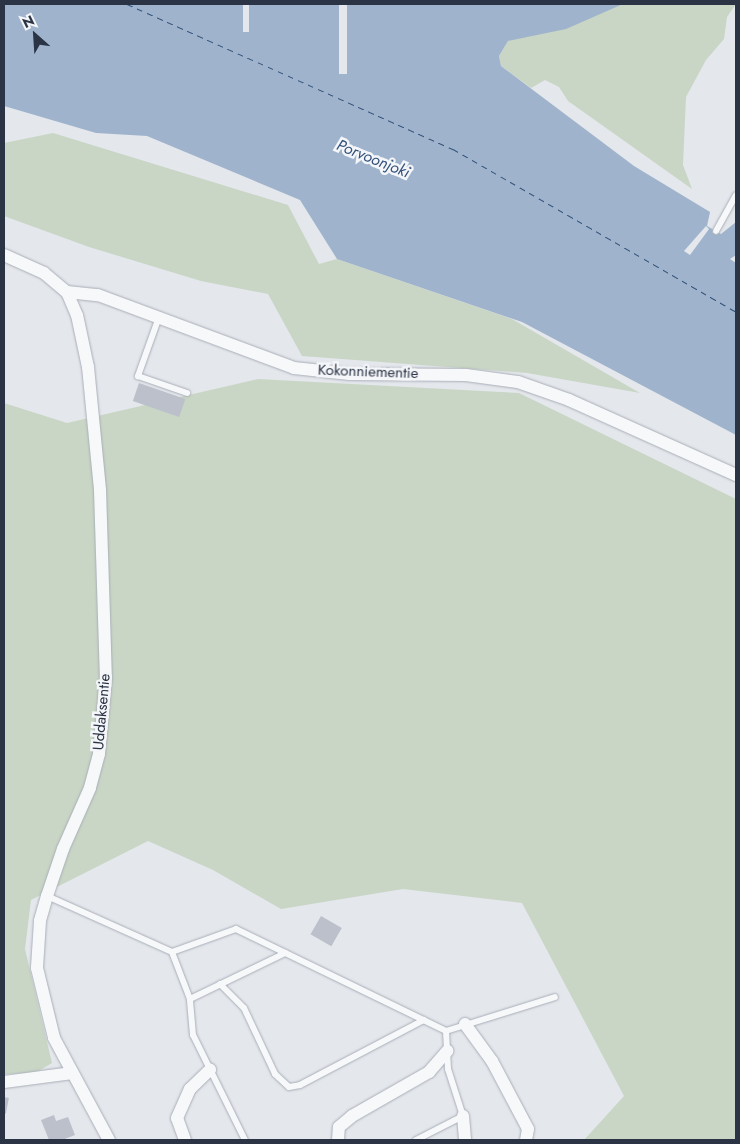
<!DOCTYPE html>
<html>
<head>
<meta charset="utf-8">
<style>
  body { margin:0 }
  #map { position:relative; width:740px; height:1144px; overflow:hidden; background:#e4e7ec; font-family:Jost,sans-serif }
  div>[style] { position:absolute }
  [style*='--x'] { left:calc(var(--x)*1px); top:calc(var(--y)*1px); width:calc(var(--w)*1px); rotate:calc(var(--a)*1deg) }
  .green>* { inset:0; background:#c9d6c5 }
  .water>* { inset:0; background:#9fb4cc }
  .pier>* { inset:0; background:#e4e7ec; transform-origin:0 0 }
  .ferry>* { height:1px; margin-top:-0.5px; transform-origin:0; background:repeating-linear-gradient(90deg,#34527a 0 6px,transparent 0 11px) }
  .building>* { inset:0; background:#bbc0ca; transform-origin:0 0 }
  .roads { filter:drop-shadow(0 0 1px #a9aeb7) drop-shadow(0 0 1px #a9aeb7) }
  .lane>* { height:6px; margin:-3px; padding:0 3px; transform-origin:3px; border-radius:3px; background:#f7f8fa }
  .street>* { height:12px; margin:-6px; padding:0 6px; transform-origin:6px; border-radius:6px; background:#f7f8fa }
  span { translate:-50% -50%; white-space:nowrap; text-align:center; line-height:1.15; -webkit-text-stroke:5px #f4f6f9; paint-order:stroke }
  .street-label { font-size:15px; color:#2b3445 }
  .water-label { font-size:16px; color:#34527a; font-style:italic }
  .frame { position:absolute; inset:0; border:5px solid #2b3445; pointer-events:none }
  .north { position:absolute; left:10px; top:10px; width:50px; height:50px; -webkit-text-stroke:4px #f4f6f9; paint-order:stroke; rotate:334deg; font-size:14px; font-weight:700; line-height:20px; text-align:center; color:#2b3445 }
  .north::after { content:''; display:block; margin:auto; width:18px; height:22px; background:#2b3445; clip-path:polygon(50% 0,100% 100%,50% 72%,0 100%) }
</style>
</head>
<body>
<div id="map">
  <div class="green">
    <div style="clip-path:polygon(623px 4px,736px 4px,727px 17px,724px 39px,706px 60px,686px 97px,683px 165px,692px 189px,568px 101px,559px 87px,545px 80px,531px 88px,501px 66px,499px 56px,508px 41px)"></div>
    <div style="clip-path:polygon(53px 133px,288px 205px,319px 264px,337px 259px,512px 319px,640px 393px,527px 373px,302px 356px,268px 294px,201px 281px,89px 247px,4px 216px,4px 143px)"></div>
    <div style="clip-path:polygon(258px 379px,519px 393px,736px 499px,736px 1140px,584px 1140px,624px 1096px,522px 903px,403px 889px,281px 909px,213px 870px,148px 841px,31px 900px,25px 949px,52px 1063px,35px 1073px,4px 1074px,4px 403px,67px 423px)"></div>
  </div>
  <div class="water">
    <div style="clip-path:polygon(4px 4px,623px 4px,566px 29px,508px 41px,499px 56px,501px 66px,634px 166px,710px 212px,707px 226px,721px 234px,736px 222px,736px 255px,730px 259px,736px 263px,736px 435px,522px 322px,337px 259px,300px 200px,147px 136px,96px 133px,4px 106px)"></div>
  </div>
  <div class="pier">
    <div style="left:243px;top:4px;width:6px;height:28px"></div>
    <div style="left:339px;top:4px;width:8px;height:70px"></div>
    <div style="clip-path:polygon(706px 226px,709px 229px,690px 255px,684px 251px)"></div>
  </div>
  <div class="ferry">
    <div style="--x:127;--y:4;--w:357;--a:24"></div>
    <div style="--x:453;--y:149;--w:327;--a:29.9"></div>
  </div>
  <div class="building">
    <div style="left:139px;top:383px;width:49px;height:19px;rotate:19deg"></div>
    <div style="left:321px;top:916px;width:24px;height:21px;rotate:30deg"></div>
    <div style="left:4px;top:1097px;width:5px;height:16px;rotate:11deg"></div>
    <div style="clip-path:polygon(54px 1115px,56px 1121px,68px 1117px,75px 1135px,62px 1140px,49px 1140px,41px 1120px)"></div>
  </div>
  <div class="roads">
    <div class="lane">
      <div style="--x:716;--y:231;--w:41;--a:-60.9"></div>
      <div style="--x:159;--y:317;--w:63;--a:109.6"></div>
      <div style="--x:138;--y:376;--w:52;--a:19.1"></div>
      <div style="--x:47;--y:896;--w:137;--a:24.1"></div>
      <div style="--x:220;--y:984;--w:34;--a:45"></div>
      <div style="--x:244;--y:1008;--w:73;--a:64.8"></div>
      <div style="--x:275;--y:1074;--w:19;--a:43"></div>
      <div style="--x:289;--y:1087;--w:11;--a:-10"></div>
      <div style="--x:300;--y:1085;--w:140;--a:-27.7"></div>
      <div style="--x:190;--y:999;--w:106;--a:-25.8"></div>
      <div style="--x:446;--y:1031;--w:114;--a:-17.3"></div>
      <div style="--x:245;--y:1140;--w:117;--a:-116.3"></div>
      <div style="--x:193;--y:1035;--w:36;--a:-95"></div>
      <div style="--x:190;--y:999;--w:50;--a:-111"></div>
      <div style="--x:172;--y:952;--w:68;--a:-19.8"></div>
      <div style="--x:236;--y:929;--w:233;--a:25.9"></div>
      <div style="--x:446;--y:1031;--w:38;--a:87"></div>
      <div style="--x:448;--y:1069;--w:49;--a:72.3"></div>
      <div style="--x:463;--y:1116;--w:53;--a:152.9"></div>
    </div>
    <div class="street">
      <div style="--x:4;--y:255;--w:44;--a:24.2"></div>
      <div style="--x:44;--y:273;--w:30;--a:40"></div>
      <div style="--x:67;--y:292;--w:31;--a:6"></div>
      <div style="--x:98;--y:295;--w:209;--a:20.4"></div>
      <div style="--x:294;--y:368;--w:56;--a:6.1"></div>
      <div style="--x:350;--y:374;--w:116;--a:0.5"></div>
      <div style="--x:466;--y:375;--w:52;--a:7.7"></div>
      <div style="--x:518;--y:382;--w:54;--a:19.4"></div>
      <div style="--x:569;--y:400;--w:183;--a:24.2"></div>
      <div style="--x:67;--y:292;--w:25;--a:67"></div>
      <div style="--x:77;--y:315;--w:53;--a:78.1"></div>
      <div style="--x:88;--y:367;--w:124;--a:84.4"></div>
      <div style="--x:100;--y:490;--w:187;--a:88.2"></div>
      <div style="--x:106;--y:677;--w:77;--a:95.2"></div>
      <div style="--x:99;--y:754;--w:35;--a:105"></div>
      <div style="--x:90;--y:788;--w:67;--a:113.9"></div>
      <div style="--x:63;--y:849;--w:50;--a:108.8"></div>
      <div style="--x:47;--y:896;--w:26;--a:106"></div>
      <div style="--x:40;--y:921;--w:47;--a:93.7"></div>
      <div style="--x:37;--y:968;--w:72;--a:76.3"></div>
      <div style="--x:54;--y:1038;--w:116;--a:61.7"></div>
      <div style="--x:465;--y:1024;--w:46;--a:53.9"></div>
      <div style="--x:492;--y:1061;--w:77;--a:62.1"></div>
      <div style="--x:528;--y:1129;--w:11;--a:100"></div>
      <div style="--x:4;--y:1082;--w:69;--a:-7.5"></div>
      <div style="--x:463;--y:1116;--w:24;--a:85"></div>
      <div style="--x:185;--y:1140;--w:23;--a:-110"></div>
      <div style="--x:177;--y:1118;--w:32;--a:-66"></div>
      <div style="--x:190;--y:1089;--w:28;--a:-44"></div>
      <div style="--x:338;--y:1140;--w:13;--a:-86"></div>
      <div style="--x:339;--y:1127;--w:17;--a:-40"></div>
      <div style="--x:352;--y:1116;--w:89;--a:-29.7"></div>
      <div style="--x:429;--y:1072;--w:28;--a:-49"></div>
    </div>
  </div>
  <div class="street-label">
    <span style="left:368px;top:372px;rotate:2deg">Kokonniementie</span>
    <span style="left:102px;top:712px;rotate:-85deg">Uddaksentie</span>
  </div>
  <div class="water-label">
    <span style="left:373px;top:159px;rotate:22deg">Porvoonjoki</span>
  </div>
  <div class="frame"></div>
  <div class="north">N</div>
</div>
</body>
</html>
